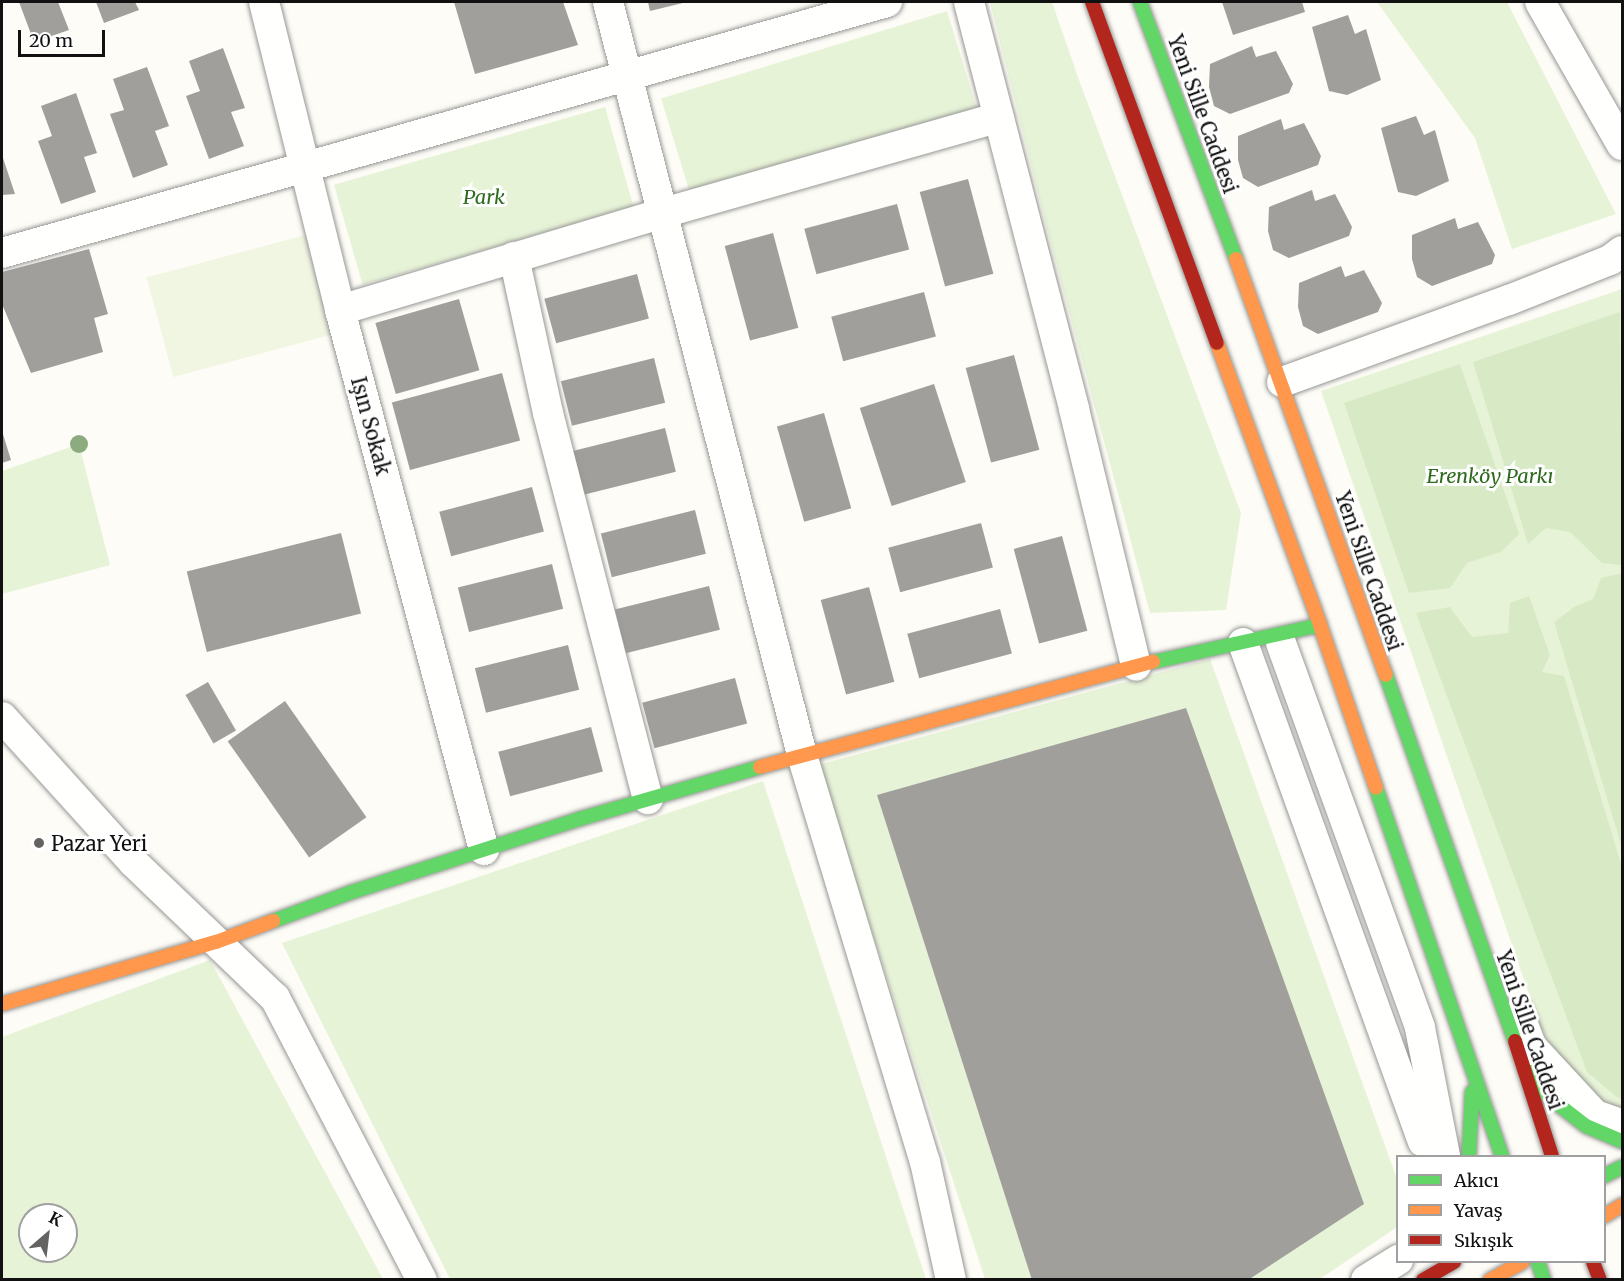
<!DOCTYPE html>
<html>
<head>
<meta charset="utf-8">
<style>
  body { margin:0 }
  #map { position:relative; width:1624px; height:1281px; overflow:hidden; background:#fdfcf7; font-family:Merriweather,serif }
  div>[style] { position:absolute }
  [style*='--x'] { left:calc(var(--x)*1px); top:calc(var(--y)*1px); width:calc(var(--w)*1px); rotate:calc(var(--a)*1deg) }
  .green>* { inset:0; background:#e7f3d7; transform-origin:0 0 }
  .forest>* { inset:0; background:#d8eac5 }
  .pitch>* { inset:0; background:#f0f6e1; transform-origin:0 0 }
  .building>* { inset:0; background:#a19f9c; transform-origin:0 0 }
  .roads { filter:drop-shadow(0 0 2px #979795) drop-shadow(0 0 2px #979795) }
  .street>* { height:30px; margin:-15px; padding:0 15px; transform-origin:15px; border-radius:15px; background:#fffffe }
  .fast>* { height:14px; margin:-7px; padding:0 7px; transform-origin:7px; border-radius:7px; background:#63d668 }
  .slow>* { height:14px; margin:-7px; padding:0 7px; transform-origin:7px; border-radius:7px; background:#ff974d }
  .jam>* { height:14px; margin:-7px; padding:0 7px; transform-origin:7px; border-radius:7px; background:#b3261e }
  .trees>* { width:18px; height:18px; margin:-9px; border-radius:50%; background:#8cac80 }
  .dots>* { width:16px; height:16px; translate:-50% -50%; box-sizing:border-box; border:3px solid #fff; border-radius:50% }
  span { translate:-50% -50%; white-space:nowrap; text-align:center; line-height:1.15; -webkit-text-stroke:6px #fff; paint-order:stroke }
  .street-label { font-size:20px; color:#111 }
  .park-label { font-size:20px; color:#2f6b1f; font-style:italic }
  .poi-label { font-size:20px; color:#111 }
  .left { translate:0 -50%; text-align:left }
  .frame { position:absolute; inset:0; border:3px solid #111; pointer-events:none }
  .legend { position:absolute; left:1396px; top:1155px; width:210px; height:108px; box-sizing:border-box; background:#fff; border:2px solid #a0a0a0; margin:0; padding:8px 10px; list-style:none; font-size:18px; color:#111 }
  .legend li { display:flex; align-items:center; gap:12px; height:30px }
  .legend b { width:30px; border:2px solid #a0a0a0 }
  .north { position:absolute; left:18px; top:1203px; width:60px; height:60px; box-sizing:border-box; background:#fff; border:2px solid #a0a0a0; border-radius:50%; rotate:28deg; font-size:16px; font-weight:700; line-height:24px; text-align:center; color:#111 }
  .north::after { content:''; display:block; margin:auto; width:21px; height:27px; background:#646362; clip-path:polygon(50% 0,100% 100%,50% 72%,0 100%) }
  .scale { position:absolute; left:18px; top:30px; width:87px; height:27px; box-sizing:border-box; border:3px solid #111; border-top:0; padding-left:8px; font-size:18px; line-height:21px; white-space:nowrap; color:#111; -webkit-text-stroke:4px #fff; paint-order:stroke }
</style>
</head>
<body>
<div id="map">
  <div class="green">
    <div style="clip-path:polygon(990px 2px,1052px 2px,1079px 80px,1241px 513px,1226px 610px,1150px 613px,1048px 233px)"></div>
    <div style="clip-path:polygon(1377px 2px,1507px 2px,1616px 214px,1512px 249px,1475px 138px)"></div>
    <div style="left:947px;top:11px;width:101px;height:299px;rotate:73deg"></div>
    <div style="left:605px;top:107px;width:104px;height:282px;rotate:74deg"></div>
    <div style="clip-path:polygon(1622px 289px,1622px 1118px,1573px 1084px,1540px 1026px,1321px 391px)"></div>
    <div style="clip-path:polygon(79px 444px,110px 565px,2px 594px,2px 471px)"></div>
    <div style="clip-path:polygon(1210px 659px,1397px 1179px,1397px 1227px,1320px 1279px,985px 1279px,818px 765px)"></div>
    <div style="clip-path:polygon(763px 781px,926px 1279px,450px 1279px,282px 943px)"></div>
    <div style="clip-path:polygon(evenodd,210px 960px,383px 1279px,2px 1280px,2px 1037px,210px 960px,30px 1215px,66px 1215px,66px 1251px,30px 1251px,30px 1215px)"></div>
  </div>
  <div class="forest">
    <div style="clip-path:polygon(1620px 312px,1622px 564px,1619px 565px,1602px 563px,1570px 532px,1546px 528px,1528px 544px,1473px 362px)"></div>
    <div style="clip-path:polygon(1460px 364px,1519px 534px,1501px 552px,1467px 563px,1450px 588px,1409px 593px,1344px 403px)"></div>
    <div style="clip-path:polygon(1622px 573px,1622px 848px,1554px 622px,1574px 607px,1593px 599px,1601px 578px)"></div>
    <div style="clip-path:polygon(1529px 596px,1550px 655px,1542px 672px,1564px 676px,1622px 867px,1622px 1099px,1618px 1098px,1587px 1072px,1416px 613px,1450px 607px,1472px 637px,1508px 633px,1510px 603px)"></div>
  </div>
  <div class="pitch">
    <div style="left:309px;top:234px;width:103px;height:168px;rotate:75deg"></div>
  </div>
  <div class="building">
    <div style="clip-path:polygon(19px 2px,58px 2px,69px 30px,34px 42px)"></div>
    <div style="clip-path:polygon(96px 2px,135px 2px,139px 10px,104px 23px)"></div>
    <div style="clip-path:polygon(454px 2px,563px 2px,578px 45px,475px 74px)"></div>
    <div style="clip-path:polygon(648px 2px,687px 2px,650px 11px)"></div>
    <div style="clip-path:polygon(1222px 2px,1302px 2px,1305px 12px,1233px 35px)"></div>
    <div style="clip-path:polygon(1348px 15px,1355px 34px,1366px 29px,1381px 80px,1347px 95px,1329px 91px,1312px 27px)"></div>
    <div style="clip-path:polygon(1252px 46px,1256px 57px,1276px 51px,1293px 84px,1289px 93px,1230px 114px,1214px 106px,1209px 87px,1210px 64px)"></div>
    <div style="clip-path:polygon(223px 48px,245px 108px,231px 112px,244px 146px,209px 159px,186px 96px,200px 91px,189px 61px)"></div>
    <div style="clip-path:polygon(147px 67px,169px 126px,155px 131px,168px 165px,133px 178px,110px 114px,124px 110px,113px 79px)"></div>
    <div style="clip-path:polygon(76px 93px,97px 153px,84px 157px,96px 192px,61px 204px,38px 141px,52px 136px,41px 106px)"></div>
    <div style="clip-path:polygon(1416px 116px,1424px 135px,1435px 130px,1449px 181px,1416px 196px,1398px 192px,1381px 128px)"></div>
    <div style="clip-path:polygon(1281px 119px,1284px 130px,1304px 123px,1321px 156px,1318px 165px,1258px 187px,1243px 178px,1238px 160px,1238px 136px)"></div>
    <div style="clip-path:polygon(2px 155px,15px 194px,2px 195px)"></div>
    <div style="left:968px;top:179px;width:98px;height:50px;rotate:75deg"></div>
    <div style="clip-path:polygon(1312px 190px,1315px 201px,1335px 194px,1352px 227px,1349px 236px,1289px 258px,1273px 250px,1268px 231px,1269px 207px)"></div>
    <div style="left:897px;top:204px;width:47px;height:96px;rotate:75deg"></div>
    <div style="clip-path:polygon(1455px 218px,1458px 229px,1478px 222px,1495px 255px,1492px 264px,1432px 286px,1417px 277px,1412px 259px,1412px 235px)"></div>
    <div style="left:773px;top:233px;width:98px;height:50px;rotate:75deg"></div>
    <div style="clip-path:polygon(89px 249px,108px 314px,94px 318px,103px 352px,31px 373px,2px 304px,2px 272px)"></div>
    <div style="clip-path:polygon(1341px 266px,1345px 277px,1364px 270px,1382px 303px,1378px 312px,1318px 334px,1303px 326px,1298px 307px,1299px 283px)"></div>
    <div style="left:637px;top:274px;width:46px;height:96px;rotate:75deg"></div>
    <div style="left:924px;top:292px;width:46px;height:96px;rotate:75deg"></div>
    <div style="left:459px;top:299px;width:74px;height:87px;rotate:74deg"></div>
    <div style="left:1014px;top:355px;width:98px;height:50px;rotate:75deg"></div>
    <div style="left:654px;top:358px;width:46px;height:96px;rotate:76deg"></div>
    <div style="left:502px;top:373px;width:70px;height:114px;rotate:75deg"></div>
    <div style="left:934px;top:384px;width:103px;height:78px;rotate:72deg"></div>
    <div style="left:824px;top:413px;width:99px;height:49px;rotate:74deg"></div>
    <div style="left:665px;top:428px;width:45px;height:97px;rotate:76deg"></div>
    <div style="clip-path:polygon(2px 431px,11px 460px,2px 463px)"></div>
    <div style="left:532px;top:487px;width:46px;height:96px;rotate:75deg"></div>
    <div style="left:695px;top:510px;width:45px;height:97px;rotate:76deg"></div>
    <div style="left:981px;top:523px;width:46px;height:96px;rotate:75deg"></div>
    <div style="left:341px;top:533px;width:83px;height:159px;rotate:76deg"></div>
    <div style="left:1062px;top:536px;width:98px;height:50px;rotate:75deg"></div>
    <div style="left:552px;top:564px;width:46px;height:97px;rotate:76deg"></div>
    <div style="left:709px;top:586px;width:45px;height:97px;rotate:76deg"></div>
    <div style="left:869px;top:587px;width:98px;height:50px;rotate:75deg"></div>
    <div style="left:1000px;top:609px;width:46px;height:96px;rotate:75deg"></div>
    <div style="left:568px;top:645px;width:46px;height:96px;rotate:76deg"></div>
    <div style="left:735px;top:678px;width:47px;height:96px;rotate:75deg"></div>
    <div style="left:208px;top:682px;width:56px;height:26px;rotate:60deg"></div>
    <div style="left:285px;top:701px;width:142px;height:70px;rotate:55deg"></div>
    <div style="clip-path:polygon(1186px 708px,1364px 1204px,1248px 1280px,1032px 1280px,877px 795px)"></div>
    <div style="left:591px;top:727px;width:46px;height:96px;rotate:75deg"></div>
  </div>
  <div class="roads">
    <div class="street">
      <div style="--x:264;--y:2;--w:317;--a:76.1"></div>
      <div style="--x:340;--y:310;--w:559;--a:75.07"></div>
      <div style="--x:608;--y:2;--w:778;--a:75.55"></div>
      <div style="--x:802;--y:755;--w:425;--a:73.2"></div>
      <div style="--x:925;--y:1162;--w:121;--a:77.6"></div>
      <div style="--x:969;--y:2;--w:420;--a:75.5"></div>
      <div style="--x:1074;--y:409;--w:264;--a:76.4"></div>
      <div style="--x:1540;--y:2;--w:165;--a:60.2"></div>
      <div style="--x:2;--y:253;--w:920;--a:-15.83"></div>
      <div style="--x:514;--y:257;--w:160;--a:77.7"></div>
      <div style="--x:548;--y:413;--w:399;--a:75.5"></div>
      <div style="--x:340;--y:310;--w:337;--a:-16.7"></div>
      <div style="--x:663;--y:213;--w:349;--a:-15.9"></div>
      <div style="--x:1282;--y:382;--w:241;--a:-19.9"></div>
      <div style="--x:1509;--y:300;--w:109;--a:-21.6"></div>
      <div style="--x:1610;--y:260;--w:15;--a:-37"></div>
      <div style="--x:1243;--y:643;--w:530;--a:70.16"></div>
      <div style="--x:1281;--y:643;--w:409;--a:70.1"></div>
      <div style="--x:1420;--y:1028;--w:130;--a:78.9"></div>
      <div style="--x:2;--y:717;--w:195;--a:47.9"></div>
      <div style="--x:133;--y:862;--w:197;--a:43.8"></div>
      <div style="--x:275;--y:998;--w:318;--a:62.5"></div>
      <div style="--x:1519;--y:1014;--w:34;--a:69"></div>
      <div style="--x:1531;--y:1046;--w:94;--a:47.2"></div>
      <div style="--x:1595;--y:1115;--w:24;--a:19"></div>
      <div style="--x:1366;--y:1280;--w:38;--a:-32"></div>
    </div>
    <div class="fast">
      <div style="--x:1140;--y:2;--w:274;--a:69.5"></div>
      <div style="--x:1153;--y:662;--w:171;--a:-12.5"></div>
      <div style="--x:1386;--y:675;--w:388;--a:70.6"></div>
      <div style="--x:1376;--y:788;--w:389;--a:71.1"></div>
      <div style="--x:273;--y:921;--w:84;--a:-20.2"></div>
      <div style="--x:352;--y:892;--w:238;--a:-17.8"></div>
      <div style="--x:579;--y:819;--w:188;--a:-16"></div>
      <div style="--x:1531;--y:1072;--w:32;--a:54"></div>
      <div style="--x:1550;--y:1098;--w:46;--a:37.9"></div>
      <div style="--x:1586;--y:1126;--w:39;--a:23"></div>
      <div style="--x:1469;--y:1156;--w:64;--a:-87.3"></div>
      <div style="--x:1604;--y:1176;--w:20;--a:-27"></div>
      <div style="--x:1538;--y:1262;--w:19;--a:72"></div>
    </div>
    <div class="slow">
      <div style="--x:1236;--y:259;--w:442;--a:70.2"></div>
      <div style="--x:1217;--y:343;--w:300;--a:69.9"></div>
      <div style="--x:1320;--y:625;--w:172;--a:71"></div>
      <div style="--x:760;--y:767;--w:407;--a:-15"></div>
      <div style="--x:2;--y:1004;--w:223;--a:-16.2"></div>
      <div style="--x:216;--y:942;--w:61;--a:-20.2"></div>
      <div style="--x:1604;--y:1216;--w:21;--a:-31"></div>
      <div style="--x:1490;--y:1280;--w:37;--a:-29"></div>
    </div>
    <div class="jam">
      <div style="--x:1092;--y:2;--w:363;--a:69.9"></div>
      <div style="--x:1515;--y:1041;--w:121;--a:72.2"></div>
      <div style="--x:1593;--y:1262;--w:19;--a:69"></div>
      <div style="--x:1423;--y:1280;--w:36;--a:-30"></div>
    </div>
  </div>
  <div class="trees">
    <div style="left:79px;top:444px"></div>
  </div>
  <div class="dots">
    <div style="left:39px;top:843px;background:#646362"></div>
  </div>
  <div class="street-label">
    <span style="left:1203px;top:114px;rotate:70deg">Yeni Sille Caddesi</span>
    <span style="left:371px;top:426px;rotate:75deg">Işın Sokak</span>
    <span style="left:1369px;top:571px;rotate:71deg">Yeni Sille Caddesi</span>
    <span style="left:1530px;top:1030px;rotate:71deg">Yeni Sille Caddesi</span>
  </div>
  <div class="park-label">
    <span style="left:484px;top:196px">Park</span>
    <span style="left:1490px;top:475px">Erenköy Parkı</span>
  </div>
  <div class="poi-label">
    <span class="left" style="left:51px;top:843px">Pazar Yeri</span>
  </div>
  <div class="frame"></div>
  <ul class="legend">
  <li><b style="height:8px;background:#63d668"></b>Akıcı</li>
  <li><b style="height:8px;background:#ff974d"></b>Yavaş</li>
  <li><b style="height:8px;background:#b3261e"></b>Sıkışık</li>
  </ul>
  <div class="north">K</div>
  <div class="scale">20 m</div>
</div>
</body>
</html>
